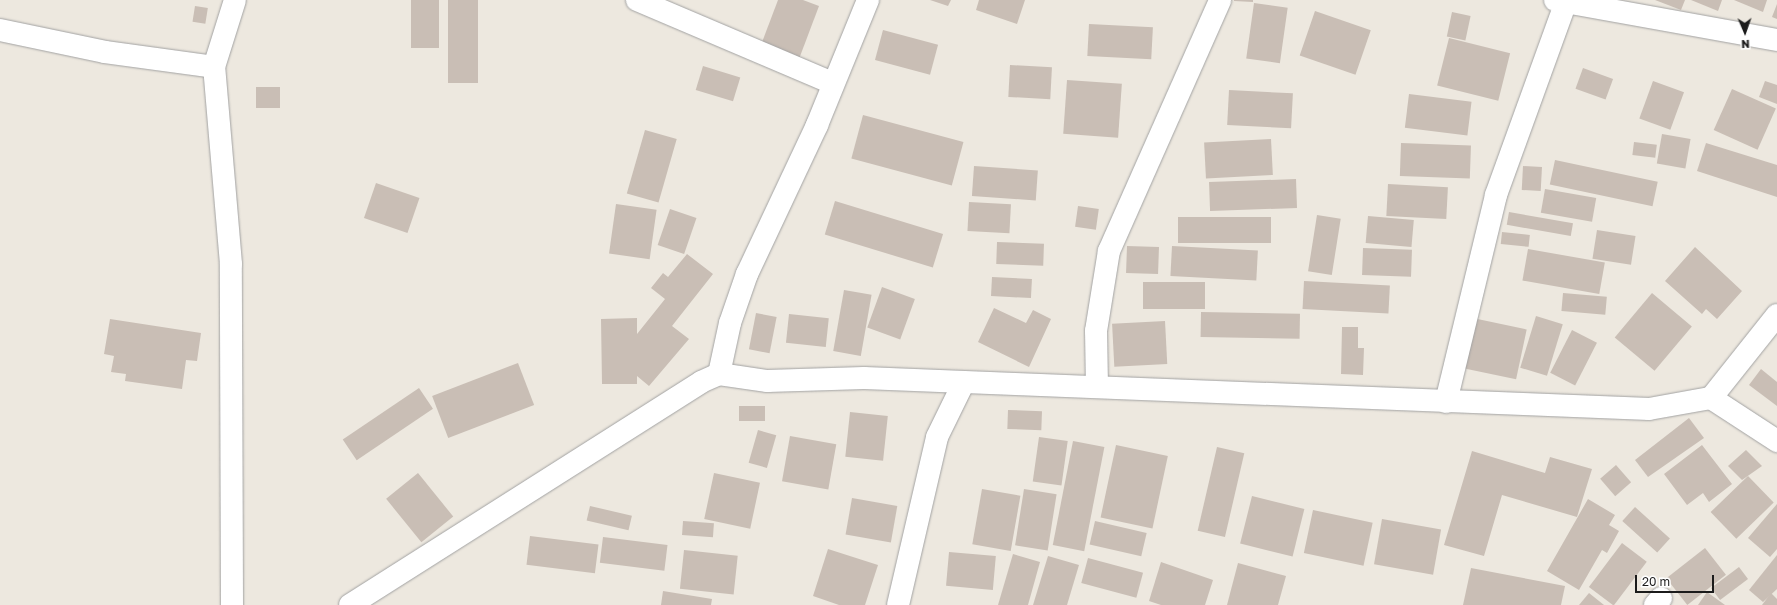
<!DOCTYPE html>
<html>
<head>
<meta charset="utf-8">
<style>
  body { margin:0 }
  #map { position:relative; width:1777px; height:605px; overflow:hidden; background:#ede8df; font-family:"Golos Text",sans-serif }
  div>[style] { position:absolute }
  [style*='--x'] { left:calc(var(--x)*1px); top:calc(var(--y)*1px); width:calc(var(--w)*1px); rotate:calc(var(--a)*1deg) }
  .building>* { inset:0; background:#c9beb5; transform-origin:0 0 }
  .roads { filter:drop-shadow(0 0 1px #a2a2a2) drop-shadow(0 0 1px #a2a2a2) }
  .street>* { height:22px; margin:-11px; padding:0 11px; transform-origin:11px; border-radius:11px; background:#fff }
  span { translate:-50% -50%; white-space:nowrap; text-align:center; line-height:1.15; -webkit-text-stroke:3px #fff; paint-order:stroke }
  .north { position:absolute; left:1725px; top:12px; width:40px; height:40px; -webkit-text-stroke:3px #fff; paint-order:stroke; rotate:178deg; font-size:11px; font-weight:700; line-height:16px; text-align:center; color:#1b1b1b }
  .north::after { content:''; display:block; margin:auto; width:14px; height:18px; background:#1b1b1b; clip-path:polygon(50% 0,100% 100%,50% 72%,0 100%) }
  .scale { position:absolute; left:1635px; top:575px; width:79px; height:18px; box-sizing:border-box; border:2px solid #1b1b1b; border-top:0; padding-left:5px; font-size:12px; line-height:14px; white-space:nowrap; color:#1b1b1b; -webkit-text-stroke:3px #fff; paint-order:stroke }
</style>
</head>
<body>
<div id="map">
  <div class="building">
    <div style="left:411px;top:0;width:28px;height:48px"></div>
    <div style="left:448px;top:0;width:30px;height:83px"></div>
    <div style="clip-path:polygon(778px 0,803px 0,819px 6px,799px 59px,761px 45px)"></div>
    <div style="clip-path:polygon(930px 0,951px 0,948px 6px)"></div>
    <div style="clip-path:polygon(979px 0,1025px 0,1017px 24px,976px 10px)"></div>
    <div style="clip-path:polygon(1234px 0,1253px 0,1253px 2px,1234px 1px)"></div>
    <div style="clip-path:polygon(1655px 0,1685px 0,1681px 10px)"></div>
    <div style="clip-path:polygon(1691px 0,1722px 0,1718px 11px)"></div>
    <div style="clip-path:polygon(1734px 0,1767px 0,1763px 12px)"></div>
    <div style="left:1254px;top:3px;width:34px;height:56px;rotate:8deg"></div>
    <div style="clip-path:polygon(1777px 4px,1777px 19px,1772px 17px)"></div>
    <div style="left:195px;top:6px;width:13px;height:16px;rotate:9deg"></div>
    <div style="left:1315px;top:11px;width:59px;height:47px;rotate:19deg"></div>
    <div style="left:1452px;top:12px;width:19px;height:25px;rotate:12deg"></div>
    <div style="left:1089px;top:24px;width:64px;height:32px;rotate:3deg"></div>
    <div style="left:883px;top:30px;width:57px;height:31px;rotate:15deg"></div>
    <div style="left:1449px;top:38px;width:63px;height:49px;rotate:14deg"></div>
    <div style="left:1010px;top:65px;width:42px;height:32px;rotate:3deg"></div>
    <div style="left:703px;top:66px;width:39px;height:25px;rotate:17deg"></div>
    <div style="left:1583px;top:68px;width:32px;height:22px;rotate:20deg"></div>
    <div style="left:1067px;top:80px;width:55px;height:54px;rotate:4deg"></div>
    <div style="left:1653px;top:81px;width:33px;height:40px;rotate:20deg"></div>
    <div style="clip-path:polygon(1765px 81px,1777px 85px,1777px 104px,1759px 97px)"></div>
    <div style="left:256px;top:87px;width:24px;height:21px"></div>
    <div style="left:1732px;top:89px;width:48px;height:45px;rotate:24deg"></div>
    <div style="left:1229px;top:90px;width:64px;height:35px;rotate:3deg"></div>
    <div style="left:1409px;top:94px;width:63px;height:34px;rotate:7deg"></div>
    <div style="left:863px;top:115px;width:104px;height:45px;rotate:15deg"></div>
    <div style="left:645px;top:130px;width:33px;height:66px;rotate:16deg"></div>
    <div style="left:1662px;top:134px;width:29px;height:30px;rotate:10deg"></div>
    <div style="left:1271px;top:139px;width:36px;height:67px;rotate:87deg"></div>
    <div style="left:1634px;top:142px;width:23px;height:13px;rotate:7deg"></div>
    <div style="left:1401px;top:143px;width:70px;height:33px;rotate:2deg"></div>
    <div style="clip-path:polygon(1706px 143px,1777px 165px,1777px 197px,1697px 171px)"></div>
    <div style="left:1555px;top:160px;width:105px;height:25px;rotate:12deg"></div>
    <div style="left:974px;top:166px;width:64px;height:30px;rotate:4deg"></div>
    <div style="left:1523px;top:166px;width:19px;height:24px;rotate:3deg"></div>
    <div style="left:1296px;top:179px;width:29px;height:87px;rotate:88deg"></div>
    <div style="left:376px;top:183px;width:46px;height:37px;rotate:19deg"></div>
    <div style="left:1388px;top:184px;width:60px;height:32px;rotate:3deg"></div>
    <div style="left:1545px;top:189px;width:52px;height:24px;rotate:10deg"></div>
    <div style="left:835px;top:201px;width:113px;height:35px;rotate:17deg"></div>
    <div style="left:969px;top:202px;width:42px;height:29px;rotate:3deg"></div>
    <div style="left:616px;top:204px;width:41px;height:50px;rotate:8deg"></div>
    <div style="left:1078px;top:206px;width:21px;height:21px;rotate:8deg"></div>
    <div style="left:670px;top:209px;width:28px;height:38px;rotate:19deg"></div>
    <div style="left:1509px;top:212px;width:65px;height:13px;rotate:10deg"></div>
    <div style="left:1317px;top:215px;width:24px;height:57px;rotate:9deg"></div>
    <div style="left:1368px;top:216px;width:46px;height:27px;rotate:5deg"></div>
    <div style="left:1178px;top:217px;width:93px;height:26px"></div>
    <div style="left:1597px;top:230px;width:39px;height:29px;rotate:9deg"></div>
    <div style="left:1502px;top:232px;width:28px;height:12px;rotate:6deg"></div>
    <div style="left:997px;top:242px;width:47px;height:22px;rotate:2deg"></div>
    <div style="left:1127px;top:246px;width:32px;height:27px;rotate:2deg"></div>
    <div style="left:1172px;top:246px;width:86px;height:30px;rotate:3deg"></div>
    <div style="clip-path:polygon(1695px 247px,1742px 291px,1717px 319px,1706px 309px,1702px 314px,1665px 281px)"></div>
    <div style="left:1363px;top:248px;width:49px;height:27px;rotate:2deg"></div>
    <div style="left:1528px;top:249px;width:78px;height:32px;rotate:10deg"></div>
    <div style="clip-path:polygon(687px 254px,713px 274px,672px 326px,689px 339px,649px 386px,637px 376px,637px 384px,602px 384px,601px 319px,637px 318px,637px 334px,665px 299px,651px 288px,663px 273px,668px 277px)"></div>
    <div style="left:992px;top:277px;width:40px;height:19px;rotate:3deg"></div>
    <div style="left:1304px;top:281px;width:86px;height:28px;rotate:3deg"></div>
    <div style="left:1205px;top:282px;width:27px;height:62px;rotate:90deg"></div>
    <div style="left:882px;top:287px;width:35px;height:43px;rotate:20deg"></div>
    <div style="left:844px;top:290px;width:28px;height:62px;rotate:10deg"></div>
    <div style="left:1563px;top:293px;width:44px;height:18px;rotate:5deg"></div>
    <div style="left:1652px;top:293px;width:52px;height:58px;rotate:40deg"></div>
    <div style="clip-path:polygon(994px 308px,1026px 323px,1033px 310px,1051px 319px,1029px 367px,978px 342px)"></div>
    <div style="left:1201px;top:312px;width:99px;height:25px;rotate:1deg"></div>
    <div style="left:756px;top:313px;width:21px;height:37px;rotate:11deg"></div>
    <div style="left:789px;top:314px;width:40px;height:29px;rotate:6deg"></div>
    <div style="left:1536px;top:316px;width:28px;height:54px;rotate:17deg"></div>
    <div style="left:1468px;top:317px;width:60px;height:51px;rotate:12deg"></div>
    <div style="clip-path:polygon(110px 319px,201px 333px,197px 361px,186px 360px,182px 389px,125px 381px,126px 374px,111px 372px,114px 356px,104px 354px)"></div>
    <div style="left:1165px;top:321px;width:43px;height:53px;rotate:87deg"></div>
    <div style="clip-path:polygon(1342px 327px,1358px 327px,1358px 348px,1364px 348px,1363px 375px,1341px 374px)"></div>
    <div style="left:1572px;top:330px;width:28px;height:48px;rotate:27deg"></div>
    <div style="left:518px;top:363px;width:45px;height:92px;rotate:69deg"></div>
    <div style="clip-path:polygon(1761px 369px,1777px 382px,1777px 406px,1749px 385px)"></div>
    <div style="left:419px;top:388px;width:25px;height:92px;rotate:56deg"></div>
    <div style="left:739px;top:406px;width:26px;height:15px"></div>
    <div style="left:1008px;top:410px;width:34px;height:19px;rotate:2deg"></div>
    <div style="left:850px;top:412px;width:38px;height:45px;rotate:6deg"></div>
    <div style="clip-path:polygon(1689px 418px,1704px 438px,1648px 477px,1635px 460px)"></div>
    <div style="left:758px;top:430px;width:19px;height:34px;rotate:16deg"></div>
    <div style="left:790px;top:436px;width:47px;height:46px;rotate:10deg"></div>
    <div style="left:1039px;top:437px;width:29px;height:45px;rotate:8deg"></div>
    <div style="left:1073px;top:441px;width:32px;height:106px;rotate:11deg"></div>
    <div style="left:1116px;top:445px;width:53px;height:74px;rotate:12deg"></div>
    <div style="clip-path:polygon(1702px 445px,1732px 484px,1709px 502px,1703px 493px,1687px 505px,1664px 474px)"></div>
    <div style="left:1217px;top:447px;width:28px;height:86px;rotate:13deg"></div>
    <div style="clip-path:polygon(1746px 450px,1762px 466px,1742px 480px,1728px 466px)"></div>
    <div style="clip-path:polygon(1472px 451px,1545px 473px,1550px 457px,1592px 469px,1577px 517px,1502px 495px,1484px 556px,1444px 545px)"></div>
    <div style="left:1616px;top:465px;width:23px;height:21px;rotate:49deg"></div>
    <div style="left:418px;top:473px;width:56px;height:41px;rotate:51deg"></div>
    <div style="left:714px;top:473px;width:47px;height:47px;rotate:12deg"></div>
    <div style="left:1748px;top:476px;width:37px;height:52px;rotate:46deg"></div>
    <div style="left:982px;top:489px;width:39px;height:56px;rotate:10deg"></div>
    <div style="left:1024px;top:489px;width:33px;height:57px;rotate:9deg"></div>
    <div style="left:1252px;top:496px;width:54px;height:49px;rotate:14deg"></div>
    <div style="left:852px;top:498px;width:46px;height:37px;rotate:10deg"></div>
    <div style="clip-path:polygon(1588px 499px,1615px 515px,1609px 525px,1619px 531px,1607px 553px,1602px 550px,1579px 590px,1547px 571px)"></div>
    <div style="clip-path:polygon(1777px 504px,1777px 549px,1770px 557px,1748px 538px)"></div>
    <div style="left:590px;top:506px;width:43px;height:15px;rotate:13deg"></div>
    <div style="left:1635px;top:507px;width:47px;height:19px;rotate:42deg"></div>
    <div style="left:1313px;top:510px;width:61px;height:44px;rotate:12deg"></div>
    <div style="left:1382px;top:519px;width:60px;height:46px;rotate:10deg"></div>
    <div style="left:683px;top:521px;width:31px;height:14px;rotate:4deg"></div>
    <div style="left:1095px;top:521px;width:53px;height:24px;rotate:13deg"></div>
    <div style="left:530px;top:536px;width:69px;height:29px;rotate:7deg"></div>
    <div style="left:603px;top:537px;width:65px;height:26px;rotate:7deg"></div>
    <div style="left:1622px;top:543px;width:31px;height:55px;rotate:37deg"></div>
    <div style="left:1705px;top:548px;width:34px;height:49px;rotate:52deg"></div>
    <div style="clip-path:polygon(828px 549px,878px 565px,865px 605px,839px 605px,813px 596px)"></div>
    <div style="left:684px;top:550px;width:54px;height:39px;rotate:6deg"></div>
    <div style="left:949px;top:552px;width:47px;height:34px;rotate:5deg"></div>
    <div style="clip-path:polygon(1013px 554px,1040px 562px,1028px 605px,998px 605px)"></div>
    <div style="clip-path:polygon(1777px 555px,1777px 589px,1763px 602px,1749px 590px)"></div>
    <div style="clip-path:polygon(1048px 556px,1079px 565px,1067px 605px,1033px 605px)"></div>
    <div style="left:1088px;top:558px;width:57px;height:26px;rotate:15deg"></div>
    <div style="clip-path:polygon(1161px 562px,1213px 580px,1205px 605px,1161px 605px,1149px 601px)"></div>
    <div style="clip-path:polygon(1238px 563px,1286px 576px,1278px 605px,1227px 605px)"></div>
    <div style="left:1739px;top:567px;width:15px;height:35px;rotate:53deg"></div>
    <div style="clip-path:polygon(1471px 568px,1565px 586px,1561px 605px,1463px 605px)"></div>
    <div style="clip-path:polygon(663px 591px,712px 599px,711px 605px,661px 605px)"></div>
    <div style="clip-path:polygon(1707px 592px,1725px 605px,1698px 605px)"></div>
    <div style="clip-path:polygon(1589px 593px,1604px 605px,1579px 605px)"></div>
    <div style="clip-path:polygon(1771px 593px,1777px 599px,1777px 605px,1762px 605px)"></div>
  </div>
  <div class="roads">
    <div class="street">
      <div style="--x:637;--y:0;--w:213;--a:23"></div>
      <div style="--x:1555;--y:0;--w:226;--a:10.2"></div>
      <div style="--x:0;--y:30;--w:107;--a:11.8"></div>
      <div style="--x:105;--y:52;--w:110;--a:7.8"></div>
      <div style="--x:719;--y:374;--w:52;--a:-77.8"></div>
      <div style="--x:730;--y:323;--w:52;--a:-70.9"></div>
      <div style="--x:747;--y:274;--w:165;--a:-64.8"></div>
      <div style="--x:817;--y:125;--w:135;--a:-67.8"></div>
      <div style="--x:1097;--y:387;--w:56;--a:-91"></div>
      <div style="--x:1096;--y:331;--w:81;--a:-80.8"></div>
      <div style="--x:1109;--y:251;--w:274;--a:-66.1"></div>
      <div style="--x:1711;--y:398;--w:79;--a:33.1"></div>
      <div style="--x:1446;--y:402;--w:213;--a:-76.4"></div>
      <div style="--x:1496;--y:195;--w:205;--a:-70.1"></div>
      <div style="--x:232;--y:605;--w:341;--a:-90.2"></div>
      <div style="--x:231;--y:264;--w:198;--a:-94.9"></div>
      <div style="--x:214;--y:67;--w:70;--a:-72.6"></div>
      <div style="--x:350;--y:605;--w:416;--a:-32.4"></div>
      <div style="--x:701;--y:382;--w:20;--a:-24"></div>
      <div style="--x:719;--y:374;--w:49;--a:8.3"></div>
      <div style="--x:767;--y:381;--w:97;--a:-1.8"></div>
      <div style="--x:864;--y:378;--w:786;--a:2.26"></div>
      <div style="--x:1649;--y:409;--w:63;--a:-10.1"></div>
      <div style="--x:1711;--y:398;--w:106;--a:-51.5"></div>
      <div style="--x:898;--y:605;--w:172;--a:-76.9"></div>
      <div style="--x:937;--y:437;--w:61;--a:-63.9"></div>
      <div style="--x:1655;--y:605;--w:9;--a:-49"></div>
    </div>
  </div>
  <div class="north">N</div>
  <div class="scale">20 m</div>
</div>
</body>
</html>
